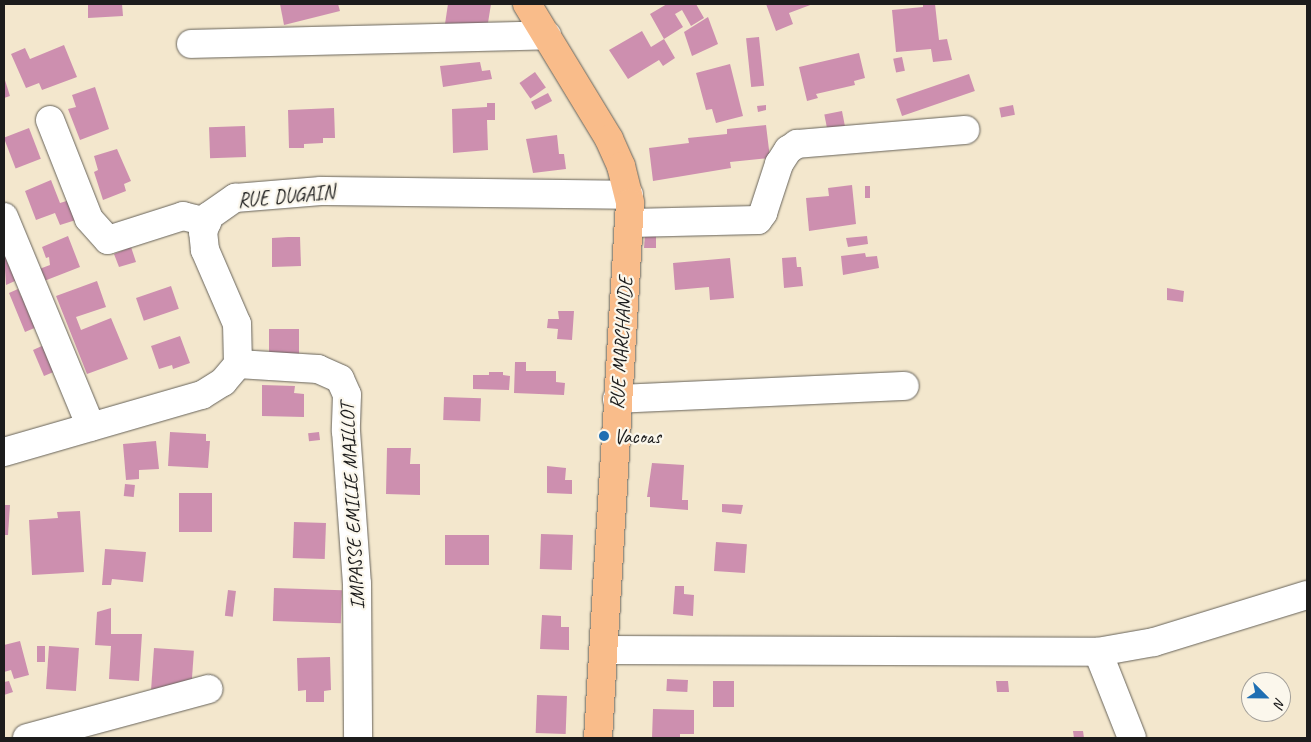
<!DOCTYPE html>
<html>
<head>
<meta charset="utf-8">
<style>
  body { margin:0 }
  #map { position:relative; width:1311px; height:742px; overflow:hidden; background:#f3e7cd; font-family:Caveat,sans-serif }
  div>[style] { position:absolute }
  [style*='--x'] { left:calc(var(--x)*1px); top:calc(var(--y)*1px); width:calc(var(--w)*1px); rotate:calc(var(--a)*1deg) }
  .building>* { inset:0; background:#cd8faf; transform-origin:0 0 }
  .roads { filter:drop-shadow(0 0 1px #67635a) drop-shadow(0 0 1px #67635a) }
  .minor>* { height:28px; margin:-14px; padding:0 14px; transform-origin:14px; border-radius:14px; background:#fff }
  .major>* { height:28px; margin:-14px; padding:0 14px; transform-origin:14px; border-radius:14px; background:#f9bc8a }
  .dots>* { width:14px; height:14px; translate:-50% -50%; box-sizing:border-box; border:2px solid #fbf7ec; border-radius:50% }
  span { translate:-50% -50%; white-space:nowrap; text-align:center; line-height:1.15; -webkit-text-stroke:4.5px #fbf7ec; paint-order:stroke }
  .street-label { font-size:20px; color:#1c1c1c }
  .poi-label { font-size:20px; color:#1c1c1c }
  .left { translate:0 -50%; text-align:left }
  .frame { position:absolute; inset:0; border:5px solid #1c1c1c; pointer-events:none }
  .north { position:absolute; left:1241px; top:672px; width:50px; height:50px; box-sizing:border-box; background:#fbf7ec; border:1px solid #a29f99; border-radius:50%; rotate:113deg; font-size:14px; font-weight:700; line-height:20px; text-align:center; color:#1c1c1c }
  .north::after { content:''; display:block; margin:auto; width:18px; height:22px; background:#1f6fb2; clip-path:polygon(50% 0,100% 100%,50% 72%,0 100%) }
</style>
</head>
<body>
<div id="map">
  <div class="building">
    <div style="clip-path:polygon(88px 4px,122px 4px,123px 16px,88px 18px)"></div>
    <div style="clip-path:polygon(280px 4px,338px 4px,340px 11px,284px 25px)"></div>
    <div style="clip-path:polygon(448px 4px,491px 4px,487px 29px,445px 24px)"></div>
    <div style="clip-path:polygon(667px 4px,696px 4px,704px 18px,691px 26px,682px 10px,675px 14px,683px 27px,664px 39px,650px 14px)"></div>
    <div style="clip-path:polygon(766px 4px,813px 4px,789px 13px,793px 24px,776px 31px)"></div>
    <div style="clip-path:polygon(923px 4px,935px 4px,939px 40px,947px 39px,952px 60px,933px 62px,931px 49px,896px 52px,892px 10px,923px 7px)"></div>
    <div style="clip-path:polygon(708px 17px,718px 44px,692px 56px,684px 32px)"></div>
    <div style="clip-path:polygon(642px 31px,651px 47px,664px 39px,675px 58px,663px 66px,659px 60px,628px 79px,609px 50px)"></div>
    <div style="left:759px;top:37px;width:49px;height:13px;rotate:84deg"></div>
    <div style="clip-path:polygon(64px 45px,77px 77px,42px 90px,39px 83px,26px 88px,11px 54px,25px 48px,30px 59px)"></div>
    <div style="clip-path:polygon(859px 53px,865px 78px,854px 81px,855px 85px,816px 94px,818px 98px,807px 101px,799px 67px)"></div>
    <div style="left:902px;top:57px;width:14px;height:9px;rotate:78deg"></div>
    <div style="clip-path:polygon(480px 62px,482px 71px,490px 70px,492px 79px,443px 87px,440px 66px)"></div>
    <div style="clip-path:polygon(730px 64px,743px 116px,716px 123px,712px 109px,706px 110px,696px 73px)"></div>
    <div style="left:535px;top:72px;width:19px;height:19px;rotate:55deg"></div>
    <div style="left:969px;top:74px;width:18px;height:77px;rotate:71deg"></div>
    <div style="clip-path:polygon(4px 77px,10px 96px,4px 98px)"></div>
    <div style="clip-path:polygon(95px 87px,109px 129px,80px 140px,68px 109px,76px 107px,72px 95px)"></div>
    <div style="left:548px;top:93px;width:9px;height:19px;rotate:63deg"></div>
    <div style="clip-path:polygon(487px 103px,495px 103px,495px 120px,487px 120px,488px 150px,453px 153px,452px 109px,487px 107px)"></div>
    <div style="clip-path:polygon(766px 105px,766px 110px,758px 112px,757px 106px)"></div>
    <div style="left:1013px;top:105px;width:10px;height:14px;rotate:79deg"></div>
    <div style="clip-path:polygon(334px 108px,335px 138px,323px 138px,323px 143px,304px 144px,304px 148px,289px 148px,288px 110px)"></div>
    <div style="left:842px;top:111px;width:20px;height:18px;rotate:79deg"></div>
    <div style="clip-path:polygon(766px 125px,770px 158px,730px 162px,731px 168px,653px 181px,649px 148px,689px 143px,688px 138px,727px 134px,727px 129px)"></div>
    <div style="left:245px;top:126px;width:31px;height:36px;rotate:88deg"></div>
    <div style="left:29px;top:128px;width:33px;height:27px;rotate:69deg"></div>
    <div style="clip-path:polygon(557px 135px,559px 154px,564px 154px,566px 169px,533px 173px,526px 139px)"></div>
    <div style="clip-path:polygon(117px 149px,131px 181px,124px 184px,126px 191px,103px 200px,94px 172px,98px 170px,94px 156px)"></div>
    <div style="clip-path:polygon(51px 180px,60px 203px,70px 200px,79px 219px,60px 225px,55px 213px,36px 220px,25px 191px)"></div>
    <div style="clip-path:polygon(852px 185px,856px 224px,809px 231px,806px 198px,829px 196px,828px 188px)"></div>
    <div style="left:865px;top:186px;width:5px;height:12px"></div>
    <div style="clip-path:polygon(645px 235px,656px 236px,656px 248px,644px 248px)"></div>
    <div style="clip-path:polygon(68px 236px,80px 267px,39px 283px,34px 271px,50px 265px,49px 257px,46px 258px,42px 247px)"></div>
    <div style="clip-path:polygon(867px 236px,868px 244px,848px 247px,846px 238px)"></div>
    <div style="clip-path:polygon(288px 237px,300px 237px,301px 266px,272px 267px,272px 238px)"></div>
    <div style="clip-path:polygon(131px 247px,136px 262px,119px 267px,114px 254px)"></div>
    <div style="clip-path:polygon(12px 251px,24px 277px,6px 285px,4px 254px)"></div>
    <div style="clip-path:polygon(865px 253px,866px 257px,877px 256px,879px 268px,843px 275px,841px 256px)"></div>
    <div style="clip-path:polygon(796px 257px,797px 267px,801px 267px,803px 286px,784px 288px,782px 258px)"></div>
    <div style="clip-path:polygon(730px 258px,734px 298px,710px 300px,709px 287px,675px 290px,673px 263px)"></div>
    <div style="clip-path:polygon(97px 281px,106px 307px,76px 317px,81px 330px,111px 318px,128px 359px,87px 374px,56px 296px)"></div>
    <div style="left:171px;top:286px;width:24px;height:37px;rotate:71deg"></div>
    <div style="clip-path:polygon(1167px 288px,1184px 291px,1183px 302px,1167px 300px)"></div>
    <div style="clip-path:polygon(18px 289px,21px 296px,30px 292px,44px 324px,25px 332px,9px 293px)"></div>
    <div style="clip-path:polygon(558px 311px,574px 311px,572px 340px,557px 339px,558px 329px,547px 328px,548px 319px,559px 319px)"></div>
    <div style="left:269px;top:329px;width:30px;height:32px"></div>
    <div style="clip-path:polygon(180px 336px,190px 363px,173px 369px,172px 365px,159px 369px,151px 346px)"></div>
    <div style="clip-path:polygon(44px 345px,63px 368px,44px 376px,33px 350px)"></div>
    <div style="clip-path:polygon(515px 362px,526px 362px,526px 371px,556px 371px,556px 382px,565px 383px,564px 395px,514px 393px)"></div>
    <div style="clip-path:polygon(489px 372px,503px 372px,503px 375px,510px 376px,509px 390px,473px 389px,473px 375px,489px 375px)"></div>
    <div style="clip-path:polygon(262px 385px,295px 386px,294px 393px,304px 394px,304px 417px,262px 416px)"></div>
    <div style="left:444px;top:397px;width:37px;height:23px;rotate:2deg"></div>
    <div style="clip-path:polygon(170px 432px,206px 434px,206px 441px,210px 441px,208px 468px,168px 466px)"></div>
    <div style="left:319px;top:432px;width:8px;height:11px;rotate:83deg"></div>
    <div style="clip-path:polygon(156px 441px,159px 469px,139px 470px,139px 479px,126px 480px,123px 444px)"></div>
    <div style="clip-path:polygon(387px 448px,411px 448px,410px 464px,420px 464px,420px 495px,386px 494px)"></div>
    <div style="clip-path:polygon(652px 463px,684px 465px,682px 500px,688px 500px,688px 510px,650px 507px,650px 497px,647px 497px)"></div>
    <div style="clip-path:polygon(547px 466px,566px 468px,565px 480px,572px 480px,572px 494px,547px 493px)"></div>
    <div style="left:125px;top:484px;width:10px;height:12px;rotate:6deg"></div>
    <div style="left:179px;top:493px;width:33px;height:39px"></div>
    <div style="clip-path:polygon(722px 504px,743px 505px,741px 514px,722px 512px)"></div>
    <div style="clip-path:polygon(4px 505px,10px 505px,8px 535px,4px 535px)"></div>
    <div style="clip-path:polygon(80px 511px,84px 572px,32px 575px,29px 520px,58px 518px,57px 512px)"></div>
    <div style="left:294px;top:522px;width:32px;height:36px;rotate:2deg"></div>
    <div style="left:541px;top:534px;width:32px;height:35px;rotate:2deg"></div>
    <div style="left:445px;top:535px;width:44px;height:30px"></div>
    <div style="left:716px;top:542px;width:31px;height:29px;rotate:4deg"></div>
    <div style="clip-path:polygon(105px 549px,146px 552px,143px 582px,112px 579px,111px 585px,102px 585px)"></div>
    <div style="clip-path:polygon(675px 586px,684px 586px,684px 594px,694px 595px,693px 616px,673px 614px)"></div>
    <div style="left:274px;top:588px;width:68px;height:33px;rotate:2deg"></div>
    <div style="left:228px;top:590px;width:8px;height:26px;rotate:7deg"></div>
    <div style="clip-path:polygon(111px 608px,111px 634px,142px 634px,139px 681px,109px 679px,111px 646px,95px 645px,97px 612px)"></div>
    <div style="clip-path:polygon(542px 615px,561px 616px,561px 627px,569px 627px,569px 650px,540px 649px)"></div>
    <div style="clip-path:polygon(20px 641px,29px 675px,14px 679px,11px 670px,4px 672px,4px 645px)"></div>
    <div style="left:37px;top:646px;width:8px;height:16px"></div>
    <div style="left:49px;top:646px;width:30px;height:43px;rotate:4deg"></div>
    <div style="left:154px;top:648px;width:40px;height:41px;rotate:4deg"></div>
    <div style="clip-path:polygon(330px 657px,331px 690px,324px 691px,324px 702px,306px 702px,306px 690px,298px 691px,297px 658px)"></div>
    <div style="left:667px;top:679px;width:21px;height:12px;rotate:3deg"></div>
    <div style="clip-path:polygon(9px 681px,13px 692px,4px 695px,4px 682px)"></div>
    <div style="left:713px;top:681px;width:21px;height:26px"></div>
    <div style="clip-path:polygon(996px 681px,1008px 681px,1009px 692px,997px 692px)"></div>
    <div style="left:537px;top:695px;width:30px;height:38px;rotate:2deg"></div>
    <div style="clip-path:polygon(653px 709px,694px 710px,694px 734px,680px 734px,680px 738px,652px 738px)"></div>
    <div style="clip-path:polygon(1073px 731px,1083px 731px,1084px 738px,1074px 738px)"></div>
  </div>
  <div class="roads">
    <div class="minor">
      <div style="--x:191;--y:44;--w:356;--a:-1.4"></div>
      <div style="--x:50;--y:120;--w:106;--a:68.5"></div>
      <div style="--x:89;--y:219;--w:28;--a:48"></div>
      <div style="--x:108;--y:240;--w:79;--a:-17.7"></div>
      <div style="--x:183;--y:216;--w:25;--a:14"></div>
      <div style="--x:4;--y:217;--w:227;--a:67.5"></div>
      <div style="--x:630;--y:223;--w:128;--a:-1.3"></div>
      <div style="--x:758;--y:220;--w:9;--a:-54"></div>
      <div style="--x:763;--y:213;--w:52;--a:-71.9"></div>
      <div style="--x:779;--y:164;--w:17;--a:-57"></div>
      <div style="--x:788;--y:150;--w:11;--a:-34"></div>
      <div style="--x:797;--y:144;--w:169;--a:-4.8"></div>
      <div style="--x:238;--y:364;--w:80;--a:3.6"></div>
      <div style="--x:318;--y:369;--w:24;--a:24"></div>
      <div style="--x:340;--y:379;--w:17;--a:66"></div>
      <div style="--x:347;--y:395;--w:36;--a:92"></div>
      <div style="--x:346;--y:431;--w:153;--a:85.9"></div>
      <div style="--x:357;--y:584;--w:154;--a:89.6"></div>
      <div style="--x:617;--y:399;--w:288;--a:-2.6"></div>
      <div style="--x:4;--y:452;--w:206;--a:-16.1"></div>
      <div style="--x:202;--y:395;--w:25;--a:-32"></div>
      <div style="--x:223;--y:382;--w:23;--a:-50"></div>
      <div style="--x:238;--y:364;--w:40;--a:-91.4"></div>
      <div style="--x:237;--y:324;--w:81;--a:-113.4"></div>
      <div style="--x:205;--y:250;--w:18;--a:-96"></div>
      <div style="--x:203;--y:232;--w:17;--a:-69"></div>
      <div style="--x:209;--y:216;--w:32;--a:-35"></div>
      <div style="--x:235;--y:198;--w:86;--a:-4.7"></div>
      <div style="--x:321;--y:191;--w:308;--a:0.7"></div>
      <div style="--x:604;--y:650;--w:494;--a:0.2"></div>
      <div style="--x:1098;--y:652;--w:57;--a:-10.1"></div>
      <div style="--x:1154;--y:642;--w:160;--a:-17.1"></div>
      <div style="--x:1098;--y:652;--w:92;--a:68.4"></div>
      <div style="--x:27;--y:738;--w:188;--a:-15.1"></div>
    </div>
    <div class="major">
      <div style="--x:527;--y:4;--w:158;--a:58.7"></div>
      <div style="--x:609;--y:139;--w:30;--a:66"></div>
      <div style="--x:621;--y:166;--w:38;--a:76"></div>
      <div style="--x:630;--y:203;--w:536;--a:93.42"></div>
    </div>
  </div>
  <div class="dots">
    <div style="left:604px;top:436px;background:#1f6fb2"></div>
  </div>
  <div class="street-label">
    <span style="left:286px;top:196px;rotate:-5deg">RUE DUGAIN</span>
    <span style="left:621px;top:343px;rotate:-86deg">RUE MARCHANDE</span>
    <span style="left:352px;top:506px;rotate:-93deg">IMPASSE EMILIE MAILLOT</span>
  </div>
  <div class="poi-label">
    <span class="left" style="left:614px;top:436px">Vacoas</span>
  </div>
  <div class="frame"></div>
  <div class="north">N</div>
</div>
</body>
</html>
